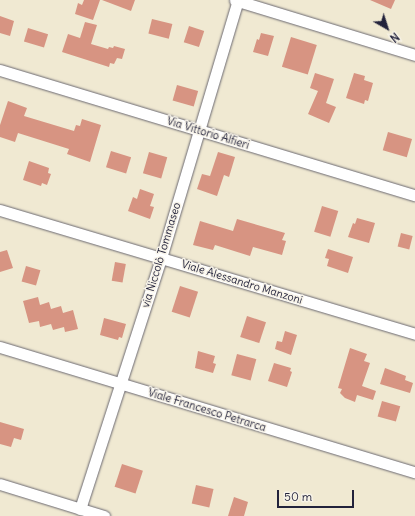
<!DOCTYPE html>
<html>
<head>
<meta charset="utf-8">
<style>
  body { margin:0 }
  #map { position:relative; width:415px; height:516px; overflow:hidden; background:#f0e9d2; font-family:Delius,sans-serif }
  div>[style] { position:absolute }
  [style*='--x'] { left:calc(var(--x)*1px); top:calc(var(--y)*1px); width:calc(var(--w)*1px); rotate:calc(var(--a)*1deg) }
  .building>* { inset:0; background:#d79482; transform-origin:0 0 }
  .roads { filter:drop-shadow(0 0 1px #6a6870) drop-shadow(0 0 1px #6a6870) }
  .minor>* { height:11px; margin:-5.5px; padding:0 5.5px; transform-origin:5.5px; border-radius:5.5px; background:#fff }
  span { translate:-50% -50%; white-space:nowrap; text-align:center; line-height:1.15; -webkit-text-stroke:3px #f7f3e8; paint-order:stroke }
  .street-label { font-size:11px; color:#22223b }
  .north { position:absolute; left:367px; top:8px; width:40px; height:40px; -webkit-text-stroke:3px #f7f3e8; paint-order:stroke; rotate:141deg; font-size:11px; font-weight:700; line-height:16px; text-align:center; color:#22223b }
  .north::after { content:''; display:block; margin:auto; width:14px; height:18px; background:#22223b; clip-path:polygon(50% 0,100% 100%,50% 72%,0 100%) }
  .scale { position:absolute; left:277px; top:490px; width:77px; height:18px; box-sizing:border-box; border:2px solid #22223b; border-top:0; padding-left:5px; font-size:12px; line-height:14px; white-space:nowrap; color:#22223b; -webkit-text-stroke:3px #f7f3e8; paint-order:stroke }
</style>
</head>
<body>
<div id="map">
  <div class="building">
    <div style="clip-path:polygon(84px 0,100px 0,93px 20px,75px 14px,78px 3px,82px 5px)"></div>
    <div style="clip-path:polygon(102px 0,135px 0,131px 11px)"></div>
    <div style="clip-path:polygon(370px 0,395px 0,391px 9px)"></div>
    <div style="clip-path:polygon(0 16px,14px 21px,10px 36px,0 33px)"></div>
    <div style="left:152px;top:19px;width:21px;height:15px;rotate:14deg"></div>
    <div style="clip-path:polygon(85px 22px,97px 25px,91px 44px,108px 49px,109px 47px,113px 48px,114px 46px,125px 49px,122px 59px,117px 58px,114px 64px,110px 63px,109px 67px,62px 52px,68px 34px,80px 38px)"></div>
    <div style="left:189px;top:26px;width:16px;height:17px;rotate:18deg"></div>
    <div style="left:28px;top:28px;width:21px;height:14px;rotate:17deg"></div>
    <div style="clip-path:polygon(261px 33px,274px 36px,268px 56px,253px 52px,257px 39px,259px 40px)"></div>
    <div style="left:291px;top:37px;width:27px;height:31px;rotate:17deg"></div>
    <div style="clip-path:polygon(315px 73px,334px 79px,326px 103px,336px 107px,329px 123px,308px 114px,318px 91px,310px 88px)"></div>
    <div style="clip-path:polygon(354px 73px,365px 76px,364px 80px,373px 83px,368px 101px,365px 100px,364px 104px,346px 98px)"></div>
    <div style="left:177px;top:85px;width:22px;height:16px;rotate:16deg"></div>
    <div style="clip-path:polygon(8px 101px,27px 108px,24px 116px,74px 131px,76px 125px,80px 126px,82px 119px,101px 125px,90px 162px,67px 154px,69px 149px,18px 133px,15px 142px,0 137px,0 125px)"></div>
    <div style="left:388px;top:132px;width:25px;height:19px;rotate:16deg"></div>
    <div style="left:111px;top:151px;width:21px;height:17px;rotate:17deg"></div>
    <div style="left:149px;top:152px;width:19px;height:22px;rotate:16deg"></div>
    <div style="clip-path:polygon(218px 152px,235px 157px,229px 177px,224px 175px,217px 196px,197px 189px,202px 174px,210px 176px)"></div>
    <div style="clip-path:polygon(29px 161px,49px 168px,48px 173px,51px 174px,47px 185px,42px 183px,41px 186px,23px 180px)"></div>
    <div style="clip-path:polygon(140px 189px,154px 194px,150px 206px,154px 207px,150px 219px,128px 211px,133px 197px,137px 199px)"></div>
    <div style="left:322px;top:206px;width:17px;height:27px;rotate:17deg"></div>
    <div style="clip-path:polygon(357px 218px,375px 223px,369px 243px,348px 237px,353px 223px,355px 224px)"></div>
    <div style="clip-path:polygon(237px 219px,285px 233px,282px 240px,286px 241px,282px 255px,253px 247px,250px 256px,215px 245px,213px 250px,193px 245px,200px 221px,233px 231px)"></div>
    <div style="left:401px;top:233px;width:12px;height:14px;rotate:14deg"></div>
    <div style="clip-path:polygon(328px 249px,353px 257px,348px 273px,327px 266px,329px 259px,325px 258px)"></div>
    <div style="clip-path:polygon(7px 250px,13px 268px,0 272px,0 252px)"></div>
    <div style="left:115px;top:262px;width:11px;height:19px;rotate:10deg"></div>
    <div style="left:26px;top:266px;width:15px;height:16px;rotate:16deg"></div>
    <div style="left:180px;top:286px;width:19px;height:27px;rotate:18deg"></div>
    <div style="clip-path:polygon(38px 297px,40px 305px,49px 302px,51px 309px,61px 306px,63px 313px,73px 310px,78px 329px,65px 332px,64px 327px,53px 330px,51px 324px,40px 327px,39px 321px,29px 323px,23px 301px)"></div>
    <div style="left:247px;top:316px;width:20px;height:22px;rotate:18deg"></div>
    <div style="clip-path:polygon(104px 318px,126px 324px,122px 338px,119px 337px,118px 340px,100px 335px)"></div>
    <div style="clip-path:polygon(285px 331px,297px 335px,291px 355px,275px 349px,277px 341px,282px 342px)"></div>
    <div style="clip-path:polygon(350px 348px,367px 354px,364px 361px,370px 363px,362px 386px,376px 391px,373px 400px,357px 395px,355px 402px,345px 398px,340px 393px,342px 389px,338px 388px)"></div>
    <div style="clip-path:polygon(198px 351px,215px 356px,213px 363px,216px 364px,213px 373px,195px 368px)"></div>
    <div style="left:237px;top:354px;width:20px;height:22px;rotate:15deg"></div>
    <div style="clip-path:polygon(274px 363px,291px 368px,290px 371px,292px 372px,287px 387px,268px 381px)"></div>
    <div style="clip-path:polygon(385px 368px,406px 376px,405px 380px,413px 383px,410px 393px,380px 384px)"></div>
    <div style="left:382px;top:401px;width:19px;height:16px;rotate:16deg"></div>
    <div style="clip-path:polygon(0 422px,24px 429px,21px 440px,14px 438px,11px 447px,0 444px)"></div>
    <div style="left:122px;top:464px;width:22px;height:24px;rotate:18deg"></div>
    <div style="left:196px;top:485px;width:18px;height:19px;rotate:13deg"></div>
    <div style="clip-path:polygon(234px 497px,248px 502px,244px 516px,228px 516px)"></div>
  </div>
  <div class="roads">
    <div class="minor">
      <div style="--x:235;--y:0;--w:188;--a:17"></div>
      <div style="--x:0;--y:70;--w:433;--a:16.8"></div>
      <div style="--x:0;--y:210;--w:433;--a:16.6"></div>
      <div style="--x:0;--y:347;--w:433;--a:16.8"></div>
      <div style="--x:0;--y:484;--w:109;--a:17.1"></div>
      <div style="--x:80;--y:509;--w:264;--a:-72.1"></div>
      <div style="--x:161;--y:258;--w:269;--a:-73.4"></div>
    </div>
  </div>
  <div class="street-label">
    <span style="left:208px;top:133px;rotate:17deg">Via Vittorio Alfieri</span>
    <span style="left:161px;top:255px;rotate:-73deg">via Niccolò Tommaseo</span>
    <span style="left:242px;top:282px;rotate:17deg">Viale Alessandro Manzoni</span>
    <span style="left:207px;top:410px;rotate:17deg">Viale Francesco Petrarca</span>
  </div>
  <div class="north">N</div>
  <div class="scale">50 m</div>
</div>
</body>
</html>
